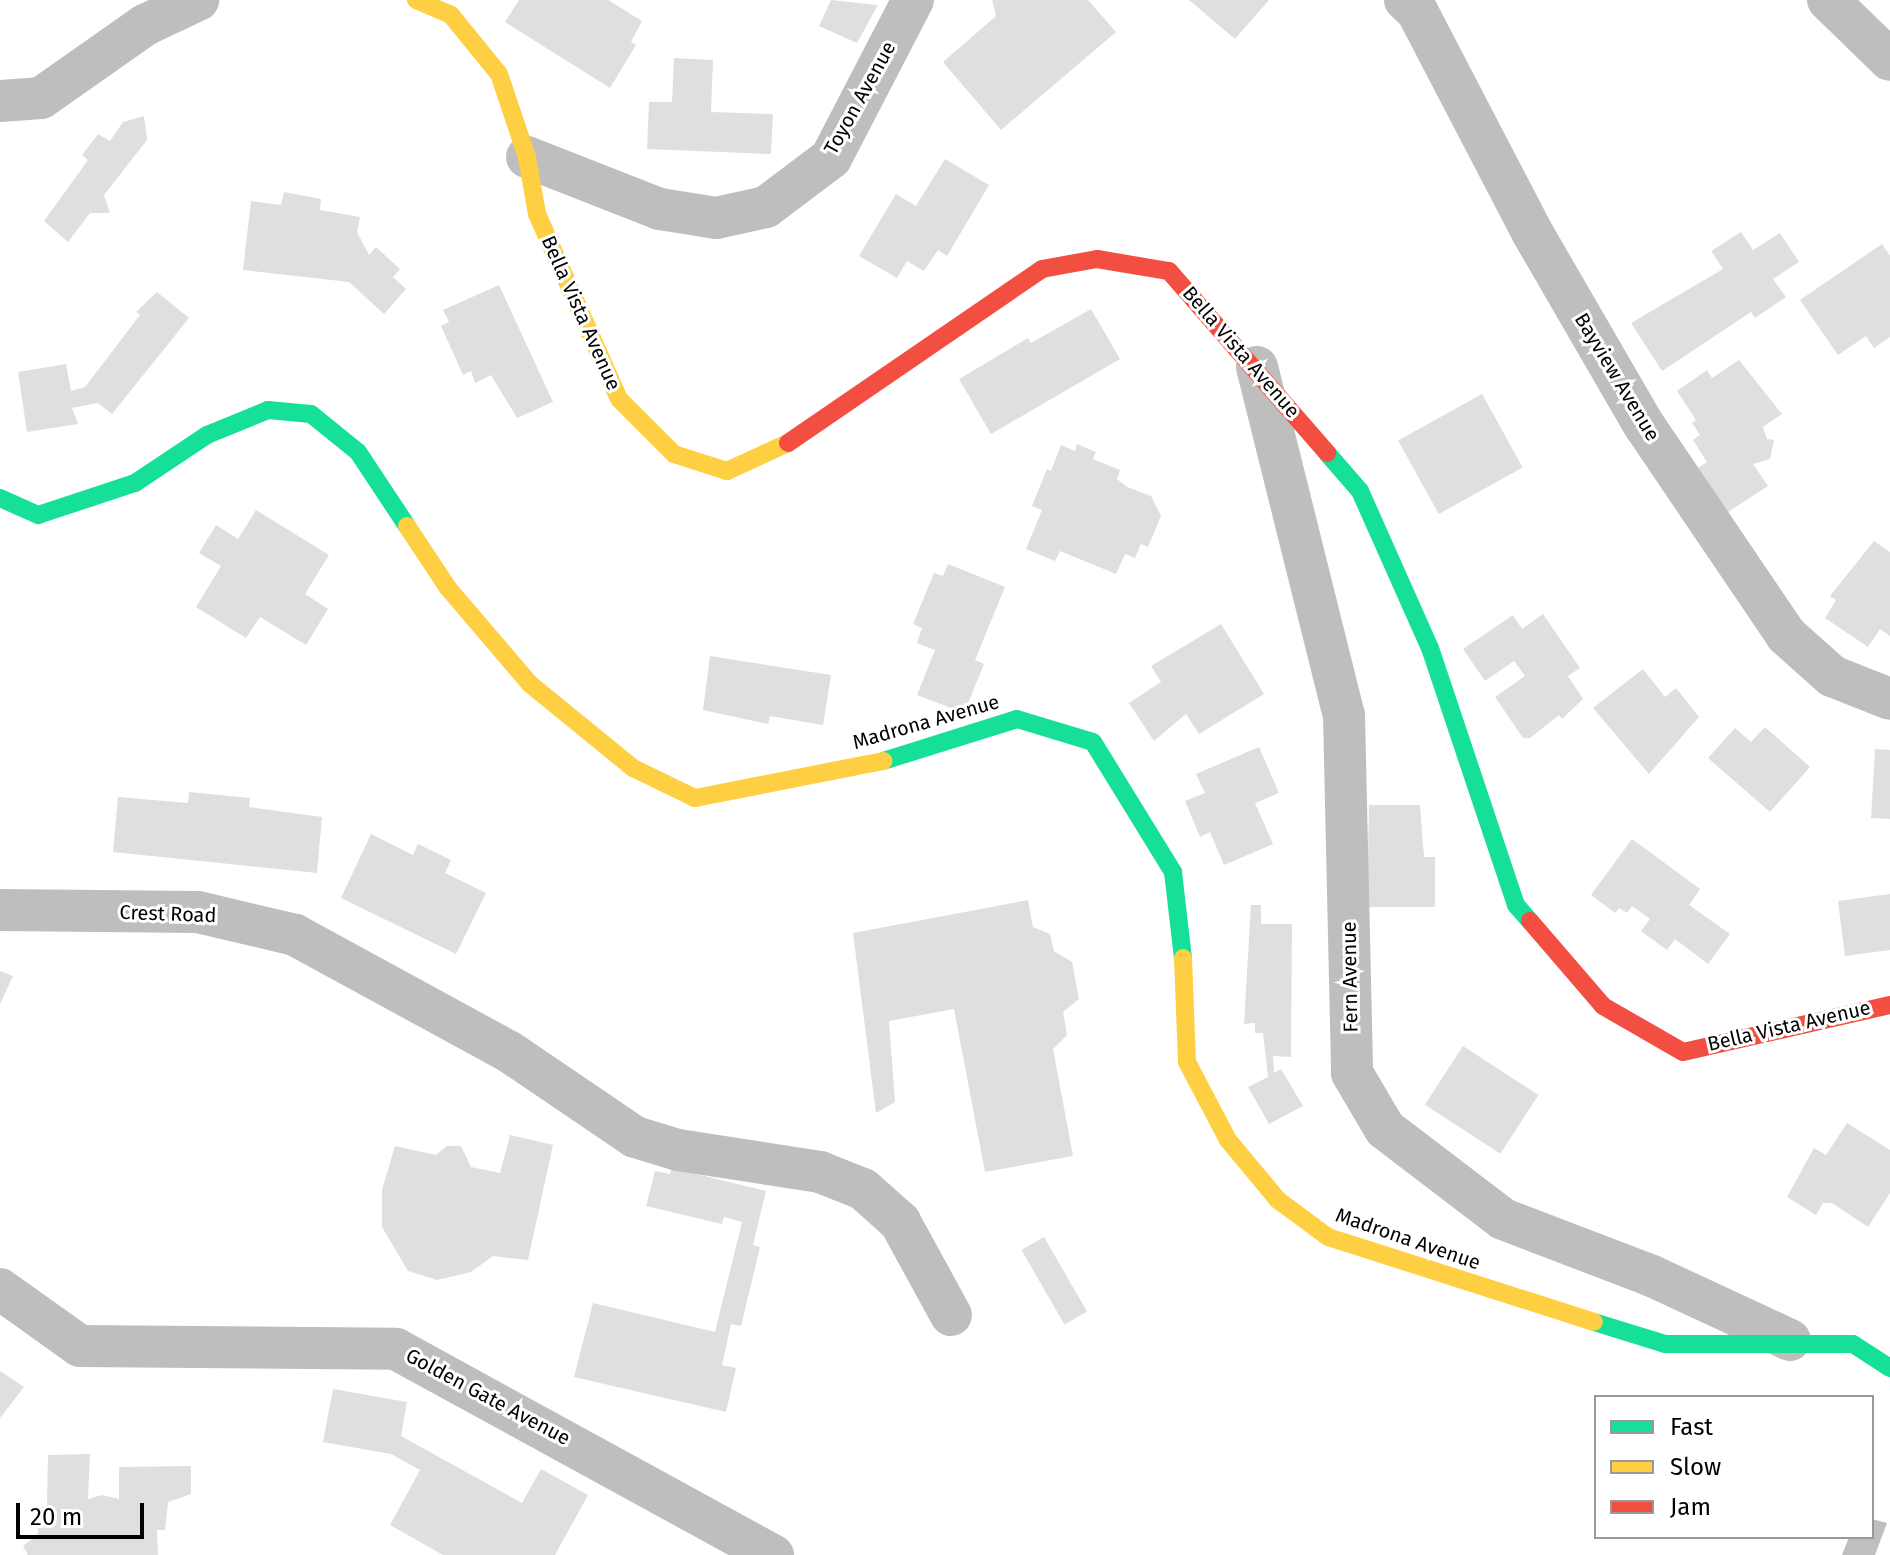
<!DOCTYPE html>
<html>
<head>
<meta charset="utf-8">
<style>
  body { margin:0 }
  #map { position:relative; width:1890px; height:1555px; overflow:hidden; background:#fff; font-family:"Fira Sans",sans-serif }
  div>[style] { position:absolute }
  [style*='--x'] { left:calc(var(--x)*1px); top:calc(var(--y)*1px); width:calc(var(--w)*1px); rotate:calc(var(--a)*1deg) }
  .water>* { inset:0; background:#bfbfbf }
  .building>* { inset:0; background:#dfdfdf; transform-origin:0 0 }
  .street>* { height:42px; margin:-21px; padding:0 21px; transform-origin:21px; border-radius:21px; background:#bebebe }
  .fast>* { height:18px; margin:-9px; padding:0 9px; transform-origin:9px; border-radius:9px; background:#16e098 }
  .slow>* { height:18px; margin:-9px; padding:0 9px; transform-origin:9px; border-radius:9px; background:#ffcf43 }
  .jam>* { height:18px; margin:-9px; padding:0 9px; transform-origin:9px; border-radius:9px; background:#f24e42 }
  span { translate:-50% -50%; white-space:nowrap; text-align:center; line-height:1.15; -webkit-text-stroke:6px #fff; paint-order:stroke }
  .street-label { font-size:20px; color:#000 }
  .legend { position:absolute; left:1594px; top:1395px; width:280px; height:144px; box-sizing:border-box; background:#fff; border:2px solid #999; margin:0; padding:10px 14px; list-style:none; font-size:24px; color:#000 }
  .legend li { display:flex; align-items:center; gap:16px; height:40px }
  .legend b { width:40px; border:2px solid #999 }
  .scale { position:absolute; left:16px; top:1503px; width:128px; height:36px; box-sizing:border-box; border:4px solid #000; border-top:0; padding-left:10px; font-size:24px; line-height:28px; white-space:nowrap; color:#000; -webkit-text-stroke:6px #fff; paint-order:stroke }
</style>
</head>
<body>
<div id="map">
  <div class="water">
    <div style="clip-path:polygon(1872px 1519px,1887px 1523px,1875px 1555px,1842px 1555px,1849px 1537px,1872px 1537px)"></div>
  </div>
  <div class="building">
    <div style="clip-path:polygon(519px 0,608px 0,642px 21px,631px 42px,636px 45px,610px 88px,505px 22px)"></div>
    <div style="clip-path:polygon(831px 0,878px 5px,857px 43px,819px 26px)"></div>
    <div style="clip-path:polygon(992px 0,1088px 0,1116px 32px,1001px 130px,943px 62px,996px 16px)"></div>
    <div style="clip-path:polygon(1189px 0,1269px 0,1235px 39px)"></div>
    <div style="clip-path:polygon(674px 58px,713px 60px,711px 112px,773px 114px,771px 154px,647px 149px,649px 102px,672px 102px)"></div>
    <div style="clip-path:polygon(144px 116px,147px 140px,104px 195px,110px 213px,90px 213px,68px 242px,44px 221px,88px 160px,82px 155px,98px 134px,110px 141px,123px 122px)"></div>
    <div style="clip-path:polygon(945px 159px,989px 185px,947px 256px,938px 250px,924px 271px,907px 261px,897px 278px,859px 256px,896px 194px,916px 206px)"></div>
    <div style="clip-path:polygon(284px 192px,321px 199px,320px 210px,360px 217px,357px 232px,369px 255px,376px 247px,400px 269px,393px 277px,406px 289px,384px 314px,349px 282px,243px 270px,251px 201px,281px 205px)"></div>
    <div style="clip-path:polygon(1741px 232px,1753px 250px,1780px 233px,1799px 262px,1773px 279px,1786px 297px,1755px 318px,1751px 312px,1662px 371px,1631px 323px,1723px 269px,1711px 251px)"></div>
    <div style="clip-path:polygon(1882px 244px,1890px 256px,1890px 337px,1874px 348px,1866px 336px,1838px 355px,1800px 300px)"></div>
    <div style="clip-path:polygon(499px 285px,553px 402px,517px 418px,491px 375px,475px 383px,471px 371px,463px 375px,441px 326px,449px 322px,443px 310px)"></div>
    <div style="clip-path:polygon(157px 292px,189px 318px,112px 414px,98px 403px,72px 408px,78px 424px,27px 432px,18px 372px,66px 364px,71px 391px,85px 387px,140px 315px,136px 312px)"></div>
    <div style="clip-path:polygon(1091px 309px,1120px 359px,991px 434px,959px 379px,1028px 338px,1031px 343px)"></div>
    <div style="clip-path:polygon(1739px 360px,1782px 414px,1763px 427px,1767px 439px,1774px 440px,1770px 459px,1753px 464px,1768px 486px,1725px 514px,1695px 470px,1707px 462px,1693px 440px,1700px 435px,1692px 423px,1696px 420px,1677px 391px,1707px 370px,1712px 378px)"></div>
    <div style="left:1482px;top:394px;width:84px;height:96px;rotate:61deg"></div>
    <div style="clip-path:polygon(1077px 444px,1096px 452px,1093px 459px,1120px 470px,1117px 479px,1127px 487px,1151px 496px,1161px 516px,1148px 547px,1141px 544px,1135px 558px,1125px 554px,1116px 574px,1060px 551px,1055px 561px,1026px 549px,1042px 510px,1032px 506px,1047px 469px,1051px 471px,1061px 445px,1075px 451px)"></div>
    <div style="clip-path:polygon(256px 510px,329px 555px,305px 594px,328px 609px,306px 645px,260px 617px,246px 638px,196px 607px,221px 566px,199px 553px,216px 525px,238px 539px)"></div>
    <div style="clip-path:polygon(1874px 541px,1890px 552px,1890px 636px,1880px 629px,1868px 647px,1825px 618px,1836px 600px,1830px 596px)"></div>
    <div style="clip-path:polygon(948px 564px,1005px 587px,975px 660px,984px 664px,964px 713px,917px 695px,935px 650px,917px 643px,922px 628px,913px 624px,934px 573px,943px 576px)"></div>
    <div style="clip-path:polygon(1543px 614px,1580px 668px,1568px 676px,1583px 699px,1562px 719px,1559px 715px,1530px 738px,1523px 738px,1495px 697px,1525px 676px,1514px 661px,1485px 681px,1463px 649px,1513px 615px,1522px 629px)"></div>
    <div style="clip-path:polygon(1221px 624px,1264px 694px,1199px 734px,1186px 714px,1154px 741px,1129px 703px,1161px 682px,1151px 666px)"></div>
    <div style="clip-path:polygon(710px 656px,831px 675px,823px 725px,770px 716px,768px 724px,703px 710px)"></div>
    <div style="clip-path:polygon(1643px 669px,1665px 697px,1676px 688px,1699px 717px,1649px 774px,1593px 708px)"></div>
    <div style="clip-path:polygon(1765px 727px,1810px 767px,1770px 812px,1708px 758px,1735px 728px,1751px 742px)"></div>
    <div style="clip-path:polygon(1259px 747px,1279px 793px,1255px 803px,1273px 844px,1224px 865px,1210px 832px,1200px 837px,1185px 801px,1205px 793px,1196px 774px)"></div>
    <div style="clip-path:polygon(1875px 749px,1890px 750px,1890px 819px,1871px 818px)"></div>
    <div style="clip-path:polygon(189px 792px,250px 798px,249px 807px,322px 817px,317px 873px,113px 852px,118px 797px,188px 803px)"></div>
    <div style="clip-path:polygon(1369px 805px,1420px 805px,1424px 857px,1435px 857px,1435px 907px,1367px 907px)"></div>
    <div style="clip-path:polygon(371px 834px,413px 855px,418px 844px,451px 860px,445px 873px,486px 893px,456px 954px,341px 898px)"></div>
    <div style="clip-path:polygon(1632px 839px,1700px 889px,1689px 905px,1730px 934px,1708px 964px,1675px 939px,1667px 950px,1641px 931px,1650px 919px,1632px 906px,1627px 913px,1619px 908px,1615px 913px,1591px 895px)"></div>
    <div style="clip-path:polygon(1890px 894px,1890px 950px,1845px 956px,1838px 901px)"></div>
    <div style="clip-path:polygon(1028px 900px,1033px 927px,1050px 934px,1054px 951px,1072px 962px,1079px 999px,1063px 1012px,1067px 1035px,1053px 1049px,1073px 1156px,985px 1172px,954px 1009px,889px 1021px,895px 1102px,876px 1113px,853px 933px)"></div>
    <div style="clip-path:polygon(1251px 905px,1261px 905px,1261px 924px,1292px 924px,1291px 1057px,1273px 1056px,1274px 1073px,1281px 1069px,1303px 1106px,1269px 1124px,1248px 1087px,1268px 1077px,1263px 1033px,1255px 1033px,1255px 1023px,1244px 1024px)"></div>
    <div style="clip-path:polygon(0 971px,13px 976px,0 1004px)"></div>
    <div style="left:1463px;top:1046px;width:90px;height:70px;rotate:33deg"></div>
    <div style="clip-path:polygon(1847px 1123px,1890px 1150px,1890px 1193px,1868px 1227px,1832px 1203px,1823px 1203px,1816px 1215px,1787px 1197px,1814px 1148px,1826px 1155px)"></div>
    <div style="clip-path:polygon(510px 1135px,553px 1145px,528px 1260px,493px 1256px,471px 1272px,437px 1280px,408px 1271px,382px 1227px,382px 1190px,395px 1146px,436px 1155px,447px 1146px,461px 1146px,471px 1167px,500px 1173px)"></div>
    <div style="clip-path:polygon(672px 1168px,766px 1191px,753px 1245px,760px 1247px,741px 1326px,731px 1324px,722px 1365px,736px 1368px,726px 1412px,574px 1377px,593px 1303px,715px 1332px,742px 1222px,724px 1217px,722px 1224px,646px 1206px,655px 1171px,670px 1174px)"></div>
    <div style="left:1044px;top:1237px;width:86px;height:26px;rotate:60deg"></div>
    <div style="clip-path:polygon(0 1371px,24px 1387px,0 1418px)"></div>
    <div style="clip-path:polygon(333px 1389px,407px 1402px,401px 1436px,522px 1503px,541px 1469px,588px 1495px,555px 1555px,443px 1555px,390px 1525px,420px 1470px,391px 1454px,323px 1442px)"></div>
    <div style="clip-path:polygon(90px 1454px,88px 1499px,102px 1495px,119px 1499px,119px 1467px,191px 1466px,191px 1494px,168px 1502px,165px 1530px,157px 1530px,158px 1555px,28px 1555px,23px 1546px,38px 1534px,39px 1508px,47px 1505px,48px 1455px)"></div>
  </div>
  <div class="street">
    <div style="--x:1405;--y:0;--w:16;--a:43"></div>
    <div style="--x:1417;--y:11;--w:249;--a:62.5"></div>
    <div style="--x:1532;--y:232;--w:223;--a:59.9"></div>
    <div style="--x:1644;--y:425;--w:254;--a:55.9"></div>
    <div style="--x:1786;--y:635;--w:62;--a:41.7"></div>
    <div style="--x:1832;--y:676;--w:62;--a:21.6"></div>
    <div style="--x:1828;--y:0;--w:86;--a:44.1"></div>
    <div style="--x:0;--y:101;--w:41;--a:-4.2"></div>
    <div style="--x:41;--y:98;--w:127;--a:-35.1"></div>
    <div style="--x:145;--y:25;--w:59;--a:-25.3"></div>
    <div style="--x:527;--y:157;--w:143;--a:21.4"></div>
    <div style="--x:660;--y:209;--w:57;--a:9.1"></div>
    <div style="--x:716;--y:218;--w:51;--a:-12.4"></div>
    <div style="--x:766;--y:207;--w:81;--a:-37"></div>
    <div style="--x:831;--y:158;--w:178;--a:-62.6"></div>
    <div style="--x:1257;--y:367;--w:359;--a:76"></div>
    <div style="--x:1344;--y:715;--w:358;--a:88.7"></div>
    <div style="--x:1352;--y:1073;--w:65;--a:59.5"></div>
    <div style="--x:1385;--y:1129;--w:148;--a:37.3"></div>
    <div style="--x:1503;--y:1219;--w:160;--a:20.9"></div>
    <div style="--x:1652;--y:1276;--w:152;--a:24.9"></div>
    <div style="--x:0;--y:910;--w:198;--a:0.6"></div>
    <div style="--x:198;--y:912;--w:100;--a:13.3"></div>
    <div style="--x:295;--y:935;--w:243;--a:28.6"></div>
    <div style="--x:508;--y:1051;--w:153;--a:34.1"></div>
    <div style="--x:635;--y:1137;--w:45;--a:16.8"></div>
    <div style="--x:678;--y:1150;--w:144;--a:8.8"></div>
    <div style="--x:820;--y:1172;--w:46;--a:21.6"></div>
    <div style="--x:863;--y:1189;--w:50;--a:41.7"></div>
    <div style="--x:900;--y:1222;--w:106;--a:61.3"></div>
    <div style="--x:0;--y:1289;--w:98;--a:35.5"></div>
    <div style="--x:80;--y:1346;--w:316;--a:0.5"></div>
    <div style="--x:396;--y:1349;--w:430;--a:28.7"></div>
  </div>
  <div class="fast">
    <div style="--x:1327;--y:453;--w:50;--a:49"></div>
    <div style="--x:1360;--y:491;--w:172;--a:66"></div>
    <div style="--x:1430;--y:648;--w:271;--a:71.5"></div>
    <div style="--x:1516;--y:905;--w:21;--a:49"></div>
    <div style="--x:0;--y:498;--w:42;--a:24.1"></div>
    <div style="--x:38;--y:515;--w:102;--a:-18.3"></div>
    <div style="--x:135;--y:483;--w:87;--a:-33.7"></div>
    <div style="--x:207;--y:435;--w:66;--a:-22.3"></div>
    <div style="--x:268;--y:410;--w:43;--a:5.3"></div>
    <div style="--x:311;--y:414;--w:60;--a:39"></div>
    <div style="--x:358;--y:452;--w:89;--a:56.5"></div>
    <div style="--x:883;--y:761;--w:140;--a:-17.4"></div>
    <div style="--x:1017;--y:719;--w:79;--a:16.8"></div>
    <div style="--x:1093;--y:742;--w:153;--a:58.4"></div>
    <div style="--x:1173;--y:872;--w:87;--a:83.4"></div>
    <div style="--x:1594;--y:1322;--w:74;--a:17.2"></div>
    <div style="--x:1665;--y:1344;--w:188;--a:0"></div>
    <div style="--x:1853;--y:1344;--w:44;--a:33"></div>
  </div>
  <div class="slow">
    <div style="--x:416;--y:0;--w:38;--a:23"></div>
    <div style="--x:451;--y:15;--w:76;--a:50.9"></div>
    <div style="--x:499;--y:74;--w:88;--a:71.4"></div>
    <div style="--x:527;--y:157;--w:58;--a:80"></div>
    <div style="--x:537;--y:214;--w:202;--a:66.1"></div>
    <div style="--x:619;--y:399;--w:78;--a:45"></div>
    <div style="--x:674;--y:454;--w:56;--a:17.8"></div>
    <div style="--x:727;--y:471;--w:67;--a:-24.7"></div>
    <div style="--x:407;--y:526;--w:74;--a:56.5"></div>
    <div style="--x:448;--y:588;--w:126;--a:49.5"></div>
    <div style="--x:530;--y:684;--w:133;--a:39.2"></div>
    <div style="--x:633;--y:768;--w:69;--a:25.8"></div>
    <div style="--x:695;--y:798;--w:192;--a:-11.1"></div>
    <div style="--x:1183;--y:958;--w:104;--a:87.8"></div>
    <div style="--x:1187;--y:1062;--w:88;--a:62.3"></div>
    <div style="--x:1228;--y:1140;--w:78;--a:50.2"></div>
    <div style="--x:1278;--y:1200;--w:62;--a:36.5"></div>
    <div style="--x:1328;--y:1237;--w:279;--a:17.7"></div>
  </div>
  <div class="jam">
    <div style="--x:788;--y:443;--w:308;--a:-34.4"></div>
    <div style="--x:1042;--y:269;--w:56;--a:-10.3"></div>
    <div style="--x:1097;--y:259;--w:73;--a:9.5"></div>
    <div style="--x:1169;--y:271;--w:241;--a:49"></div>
    <div style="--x:1530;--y:921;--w:112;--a:49.3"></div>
    <div style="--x:1603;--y:1006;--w:92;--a:29.9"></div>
    <div style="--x:1683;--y:1052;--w:212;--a:-12.8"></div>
  </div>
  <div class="street-label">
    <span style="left:860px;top:98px;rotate:-61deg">Toyon Avenue</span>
    <span style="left:581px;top:313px;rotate:66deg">Bella Vista Avenue</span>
    <span style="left:1241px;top:352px;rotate:49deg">Bella Vista Avenue</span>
    <span style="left:1617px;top:377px;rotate:59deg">Bayview Avenue</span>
    <span style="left:926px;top:722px;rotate:-16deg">Madrona Avenue</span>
    <span style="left:168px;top:914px;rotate:2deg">Crest Road</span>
    <span style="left:1350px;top:977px;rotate:-91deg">Fern Avenue</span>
    <span style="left:1789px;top:1026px;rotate:-13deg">Bella Vista Avenue</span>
    <span style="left:1408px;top:1239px;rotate:19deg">Madrona Avenue</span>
    <span style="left:488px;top:1397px;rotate:28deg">Golden Gate Avenue</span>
  </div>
  <ul class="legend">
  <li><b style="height:10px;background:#16e098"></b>Fast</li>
  <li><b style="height:10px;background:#ffcf43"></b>Slow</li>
  <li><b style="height:10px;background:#f24e42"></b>Jam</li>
  </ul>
  <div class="scale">20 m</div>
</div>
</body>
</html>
